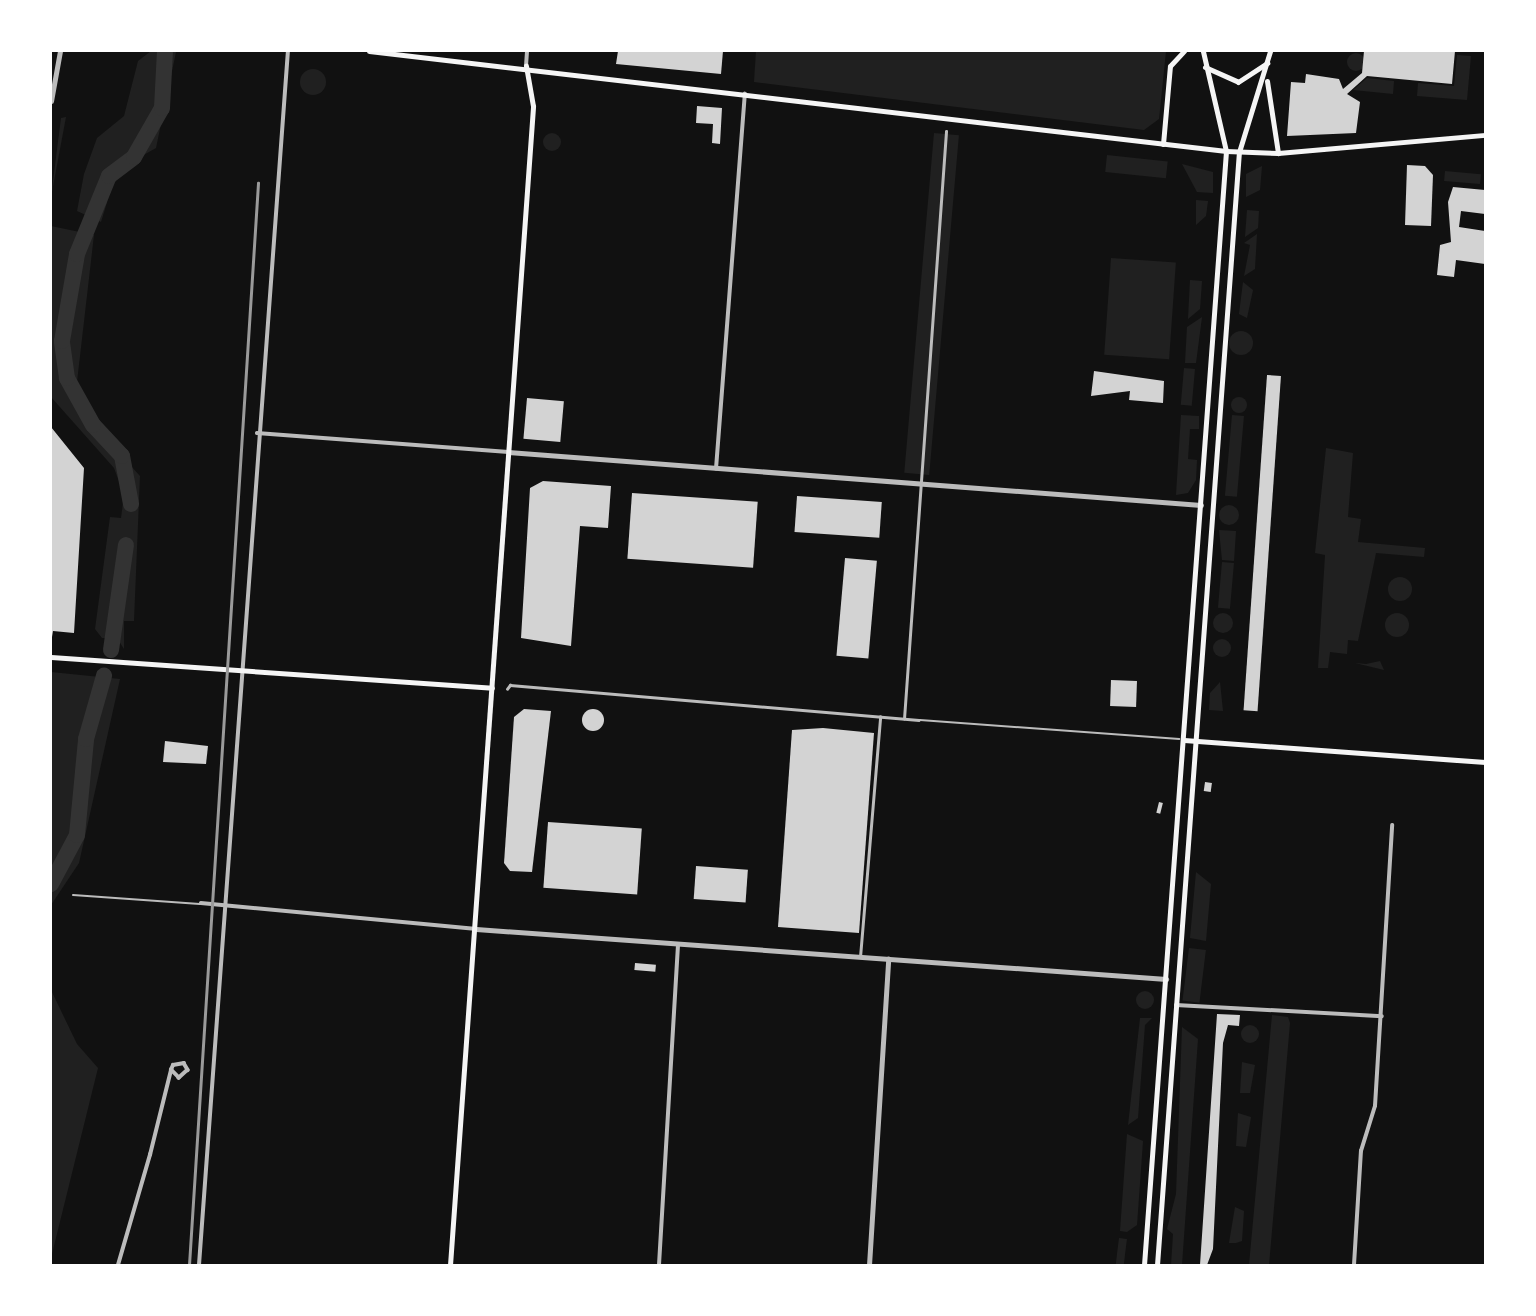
<!DOCTYPE html>
<html>
<head>
<meta charset="utf-8">
<style>
  body { margin:0 }
  #map { position:relative; width:1536px; height:1316px; overflow:hidden; background:#111; font-family:Barlow,sans-serif }
  div>[style] { position:absolute }
  [style*='--x'] { left:calc(var(--x)*1px); top:calc(var(--y)*1px); width:calc(var(--w)*1px); rotate:calc(var(--a)*1deg) }
  .green>* { inset:0; background:#202020; transform-origin:0 0 }
  .round { border-radius:50% }
  .river>* { height:16px; margin:-8px; padding:0 8px; transform-origin:8px; border-radius:8px; background:#333 }
  .building>* { inset:0; background:#d3d3d3; transform-origin:0 0 }
  .service>* { height:2px; margin:-1px; padding:0 1px; transform-origin:1px; border-radius:1px; background:#bcbcbc }
  .pedestrian>* { height:2.5px; margin:-1.25px; padding:0 1.25px; transform-origin:1.25px; border-radius:1.25px; background:#bcbcbc }
  .minor>* { height:3.5px; margin:-1.75px; padding:0 1.75px; transform-origin:1.75px; border-radius:1.75px; background:#bcbcbc }
  .tertiary>* { height:5px; margin:-2.5px; padding:0 2.5px; transform-origin:2.5px; border-radius:2.5px; background:#bcbcbc }
  .secondary>* { height:5px; margin:-2.5px; padding:0 2.5px; transform-origin:2.5px; border-radius:2.5px; background:#f5f5f5 }
  .rail>* { height:2.5px; margin:-1.25px; padding:0 1.25px; transform-origin:1.25px; border-radius:1.25px; background:#9a9a9a }
  span { translate:-50% -50%; white-space:nowrap; text-align:center; line-height:1.15; -webkit-text-stroke:5px #fff; paint-order:stroke }
  .frame { position:absolute; inset:0; border:52px solid #fff; pointer-events:none }
</style>
</head>
<body>
<div id="map">
  <div class="green">
    <div style="clip-path:polygon(151px 51px,176px 52px,156px 148px,117px 170px,101px 222px,77px 211px,84px 174px,97px 138px,124px 116px,138px 61px)"></div>
    <div style="clip-path:polygon(756px 51px,1166px 51px,1159px 119px,1144px 130px,754px 82px)"></div>
    <div class="round" style="left:1347px;top:53px;width:18px;height:18px"></div>
    <div style="clip-path:polygon(1457px 55px,1471px 56px,1467px 100px,1417px 96px,1418px 83px,1454px 86px)"></div>
    <div class="round" style="left:300px;top:69px;width:26px;height:26px"></div>
    <div style="clip-path:polygon(1367px 78px,1394px 81px,1393px 94px,1353px 90px)"></div>
    <div style="clip-path:polygon(66px 117px,51px 197px,61px 118px)"></div>
    <div class="round" style="left:543px;top:133px;width:18px;height:18px"></div>
    <div style="left:934px;top:133px;width:25px;height:341px;rotate:5deg"></div>
    <div style="left:1107px;top:155px;width:61px;height:17px;rotate:6deg"></div>
    <div style="clip-path:polygon(1182px 164px,1213px 172px,1213px 193px,1197px 192px)"></div>
    <div style="clip-path:polygon(1262px 166px,1260px 190px,1246px 197px,1246px 174px)"></div>
    <div style="left:1445px;top:171px;width:36px;height:10px;rotate:5deg"></div>
    <div style="clip-path:polygon(1196px 200px,1208px 201px,1206px 216px,1196px 225px)"></div>
    <div style="clip-path:polygon(1247px 210px,1259px 211px,1258px 228px,1245px 237px)"></div>
    <div style="clip-path:polygon(51px 226px,94px 235px,77px 382px,95px 426px,140px 476px,134px 621px,124px 621px,124px 649px,117px 638px,102px 638px,95px 629px,110px 517px,121px 518px,124px 495px,114px 468px,51px 397px)"></div>
    <div style="clip-path:polygon(1257px 234px,1255px 269px,1244px 276px,1250px 245px,1244px 243px)"></div>
    <div style="left:1111px;top:258px;width:65px;height:97px;rotate:4deg"></div>
    <div style="clip-path:polygon(1190px 280px,1202px 281px,1200px 309px,1188px 319px)"></div>
    <div style="clip-path:polygon(1243px 282px,1253px 290px,1247px 318px,1239px 314px)"></div>
    <div style="clip-path:polygon(1202px 317px,1196px 363px,1185px 363px,1187px 327px)"></div>
    <div class="round" style="left:1229px;top:331px;width:24px;height:24px"></div>
    <div style="left:1184px;top:368px;width:11px;height:37px;rotate:5deg"></div>
    <div class="round" style="left:1231px;top:397px;width:16px;height:16px"></div>
    <div style="clip-path:polygon(1181px 415px,1199px 416px,1199px 429px,1190px 429px,1188px 459px,1197px 460px,1196px 480px,1188px 493px,1176px 495px)"></div>
    <div style="left:1232px;top:415px;width:12px;height:81px;rotate:5deg"></div>
    <div style="clip-path:polygon(1326px 448px,1353px 453px,1348px 517px,1361px 519px,1358px 542px,1425px 548px,1424px 557px,1376px 553px,1358px 641px,1348px 640px,1347px 654px,1330px 652px,1328px 668px,1318px 668px,1325px 555px,1315px 553px)"></div>
    <div class="round" style="left:1219px;top:505px;width:20px;height:20px"></div>
    <div style="clip-path:polygon(1219px 530px,1236px 531px,1234px 561px,1222px 560px)"></div>
    <div style="left:1222px;top:562px;width:12px;height:46px;rotate:5deg"></div>
    <div class="round" style="left:1388px;top:577px;width:24px;height:24px"></div>
    <div class="round" style="left:1385px;top:613px;width:24px;height:24px"></div>
    <div class="round" style="left:1213px;top:613px;width:20px;height:20px"></div>
    <div class="round" style="left:1213px;top:639px;width:18px;height:18px"></div>
    <div style="clip-path:polygon(1380px 661px,1384px 670px,1355px 663px,1366px 664px)"></div>
    <div style="clip-path:polygon(51px 672px,120px 679px,79px 863px,51px 905px)"></div>
    <div style="clip-path:polygon(1220px 682px,1223px 711px,1209px 710px,1210px 693px)"></div>
    <div style="clip-path:polygon(1196px 872px,1211px 884px,1206px 941px,1190px 938px)"></div>
    <div style="left:1189px;top:948px;width:17px;height:53px;rotate:7deg"></div>
    <div style="clip-path:polygon(51px 990px,77px 1044px,98px 1068px,51px 1258px)"></div>
    <div class="round" style="left:1136px;top:991px;width:18px;height:18px"></div>
    <div style="clip-path:polygon(1272px 1015px,1288px 1017px,1290px 1023px,1269px 1265px,1249px 1265px)"></div>
    <div style="clip-path:polygon(1140px 1018px,1152px 1018px,1145px 1025px,1138px 1118px,1128px 1125px)"></div>
    <div class="round" style="left:1241px;top:1025px;width:18px;height:18px"></div>
    <div style="clip-path:polygon(1182px 1027px,1198px 1039px,1182px 1265px,1171px 1265px,1173px 1234px,1167px 1229px,1176px 1194px)"></div>
    <div style="clip-path:polygon(1242px 1062px,1255px 1065px,1250px 1093px,1240px 1093px)"></div>
    <div style="clip-path:polygon(1238px 1113px,1251px 1117px,1246px 1147px,1236px 1146px)"></div>
    <div style="clip-path:polygon(1127px 1134px,1143px 1141px,1137px 1225px,1127px 1232px,1120px 1231px)"></div>
    <div style="clip-path:polygon(1235px 1207px,1244px 1211px,1242px 1241px,1236px 1243px,1229px 1243px)"></div>
    <div style="left:1119px;top:1238px;width:8px;height:27px;rotate:7deg"></div>
  </div>
  <div class="river">
    <div style="--x:131;--y:504;--w:49;--a:-100.6"></div>
    <div style="--x:122;--y:456;--w:42;--a:-133.1"></div>
    <div style="--x:93;--y:425;--w:54;--a:-119"></div>
    <div style="--x:67;--y:378;--w:37;--a:-98"></div>
    <div style="--x:62;--y:341;--w:88;--a:-80.2"></div>
    <div style="--x:77;--y:254;--w:84;--a:-67.7"></div>
    <div style="--x:109;--y:176;--w:31;--a:-37"></div>
    <div style="--x:134;--y:157;--w:56;--a:-60.3"></div>
    <div style="--x:162;--y:108;--w:57;--a:-87"></div>
    <div style="--x:111;--y:650;--w:106;--a:-81.9"></div>
    <div style="--x:51;--y:884;--w:55;--a:-62"></div>
    <div style="--x:77;--y:835;--w:96;--a:-84.6"></div>
    <div style="--x:86;--y:739;--w:66;--a:-74.1"></div>
  </div>
  <div class="building">
    <div style="clip-path:polygon(618px 51px,723px 51px,721px 74px,616px 64px)"></div>
    <div style="clip-path:polygon(1364px 51px,1455px 51px,1452px 84px,1367px 76px,1347px 94px,1360px 102px,1356px 133px,1287px 136px,1291px 82px,1305px 83px,1306px 74px,1339px 79px,1343px 89px,1362px 73px)"></div>
    <div style="clip-path:polygon(697px 106px,722px 108px,720px 144px,712px 143px,713px 124px,696px 123px)"></div>
    <div style="clip-path:polygon(1407px 165px,1425px 166px,1433px 175px,1431px 226px,1405px 225px)"></div>
    <div style="clip-path:polygon(1453px 187px,1485px 190px,1485px 214px,1461px 211px,1459px 227px,1485px 231px,1485px 264px,1456px 260px,1454px 277px,1437px 275px,1440px 245px,1451px 242px,1448px 202px)"></div>
    <div style="clip-path:polygon(1094px 371px,1164px 381px,1163px 403px,1129px 400px,1130px 391px,1091px 396px)"></div>
    <div style="left:1267px;top:375px;width:14px;height:336px;rotate:4deg"></div>
    <div style="left:527px;top:398px;width:37px;height:41px;rotate:5deg"></div>
    <div style="clip-path:polygon(51px 427px,84px 468px,74px 633px,53px 631px,52px 637px)"></div>
    <div style="clip-path:polygon(543px 481px,611px 486px,608px 528px,580px 526px,571px 646px,521px 638px,530px 488px)"></div>
    <div style="left:632px;top:493px;width:126px;height:66px;rotate:4deg"></div>
    <div style="left:797px;top:496px;width:85px;height:36px;rotate:4deg"></div>
    <div style="left:845px;top:558px;width:32px;height:98px;rotate:5deg"></div>
    <div style="left:1111px;top:680px;width:26px;height:26px;rotate:2deg"></div>
    <div style="clip-path:polygon(524px 709px,551px 711px,532px 872px,510px 871px,504px 863px,514px 717px)"></div>
    <div class="round" style="left:582px;top:709px;width:22px;height:22px"></div>
    <div style="clip-path:polygon(823px 728px,874px 733px,859px 933px,778px 927px,792px 730px)"></div>
    <div style="clip-path:polygon(165px 741px,208px 746px,206px 764px,163px 762px)"></div>
    <div style="left:1205px;top:782px;width:7px;height:9px;rotate:8deg"></div>
    <div style="left:1159px;top:802px;width:4px;height:11px;rotate:14deg"></div>
    <div style="left:548px;top:822px;width:94px;height:66px;rotate:4deg"></div>
    <div style="left:696px;top:866px;width:52px;height:33px;rotate:4deg"></div>
    <div style="left:635px;top:963px;width:21px;height:7px;rotate:5deg"></div>
    <div style="clip-path:polygon(1217px 1014px,1240px 1015px,1239px 1026px,1228px 1025px,1223px 1043px,1213px 1249px,1207px 1265px,1200px 1265px)"></div>
  </div>
  <div class="service">
    <div style="--x:920;--y:720;--w:260;--a:4.2"></div>
    <div style="--x:73;--y:895;--w:127;--a:4.1"></div>
  </div>
  <div class="pedestrian">
    <div style="--x:507;--y:689;--w:5;--a:-53"></div>
    <div style="--x:510;--y:685;--w:410;--a:4.9"></div>
    <div style="--x:904;--y:719;--w:589;--a:-85.91"></div>
    <div style="--x:860;--y:957;--w:241;--a:-85.2"></div>
  </div>
  <div class="minor">
    <div style="--x:526;--y:66;--w:15;--a:-86"></div>
    <div style="--x:257;--y:433;--w:252;--a:4.3"></div>
    <div style="--x:716;--y:469;--w:376;--a:-85.6"></div>
    <div style="--x:201;--y:903;--w:274;--a:5.4"></div>
    <div style="--x:1176;--y:1005;--w:206;--a:3.1"></div>
    <div style="--x:118;--y:1265;--w:115;--a:-73.8"></div>
    <div style="--x:150;--y:1155;--w:88;--a:-76.1"></div>
    <div style="--x:171;--y:1070;--w:5;--a:-68"></div>
    <div style="--x:173;--y:1065;--w:11;--a:-10"></div>
    <div style="--x:184;--y:1063;--w:8;--a:60"></div>
    <div style="--x:188;--y:1070;--w:12;--a:138"></div>
    <div style="--x:179;--y:1078;--w:11;--a:-135"></div>
    <div style="--x:199;--y:1265;--w:1217;--a:-85.81"></div>
    <div style="--x:659;--y:1265;--w:321;--a:-86.6"></div>
    <div style="--x:1354;--y:1265;--w:114;--a:-86.5"></div>
    <div style="--x:1361;--y:1151;--w:47;--a:-72.7"></div>
    <div style="--x:1375;--y:1106;--w:281;--a:-86.5"></div>
  </div>
  <div class="tertiary">
    <div style="--x:51;--y:101;--w:51;--a:-79.8"></div>
    <div style="--x:508;--y:452;--w:695;--a:4.37"></div>
    <div style="--x:476;--y:929;--w:692;--a:4.14"></div>
    <div style="--x:869;--y:1265;--w:307;--a:-86.4"></div>
  </div>
  <div class="secondary">
    <div style="--x:369;--y:51;--w:863;--a:6.66"></div>
    <div style="--x:1226;--y:151;--w:52;--a:2.2"></div>
    <div style="--x:1278;--y:153;--w:208;--a:-5"></div>
    <div style="--x:1205;--y:67;--w:36;--a:24"></div>
    <div style="--x:1238;--y:82;--w:35;--a:-33"></div>
    <div style="--x:1267;--y:81;--w:73;--a:81.3"></div>
    <div style="--x:1163;--y:144;--w:78;--a:-84.9"></div>
    <div style="--x:1170;--y:66;--w:21;--a:-47"></div>
    <div style="--x:51;--y:657;--w:442;--a:4"></div>
    <div style="--x:1184;--y:740;--w:302;--a:4.2"></div>
    <div style="--x:450;--y:1265;--w:1162;--a:-85.9"></div>
    <div style="--x:533;--y:106;--w:41;--a:-99.9"></div>
    <div style="--x:1144;--y:1265;--w:1117;--a:-85.79"></div>
    <div style="--x:1226;--y:151;--w:103;--a:-103"></div>
    <div style="--x:1157;--y:1265;--w:1116;--a:-85.79"></div>
    <div style="--x:1239;--y:152;--w:106;--a:-72.9"></div>
  </div>
  <div class="rail">
    <div style="--x:189;--y:1265;--w:1084;--a:-86.35"></div>
  </div>
  <div class="frame"></div>
</div>
</body>
</html>
